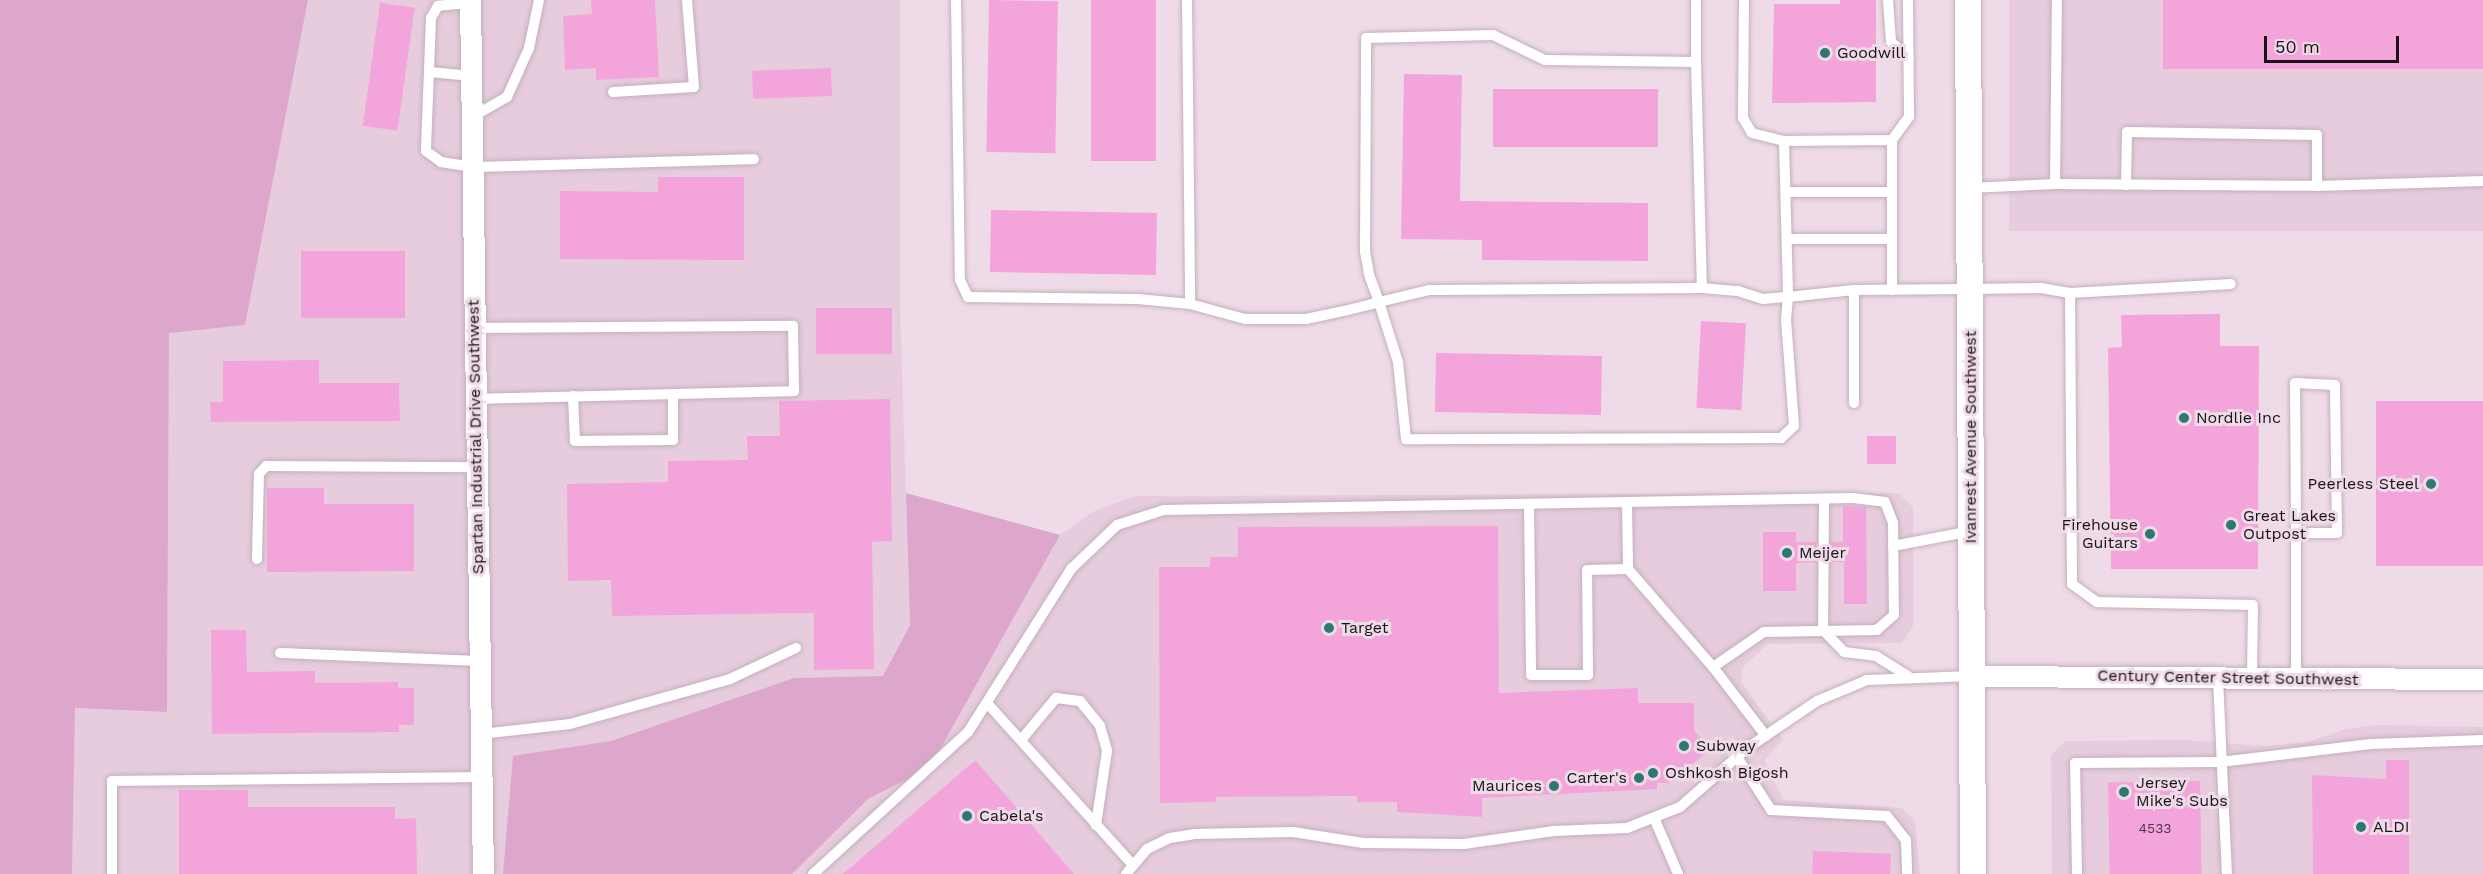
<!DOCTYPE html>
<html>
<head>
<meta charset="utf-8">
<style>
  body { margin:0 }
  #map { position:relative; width:2483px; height:874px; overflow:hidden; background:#efdbe8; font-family:"Work Sans",sans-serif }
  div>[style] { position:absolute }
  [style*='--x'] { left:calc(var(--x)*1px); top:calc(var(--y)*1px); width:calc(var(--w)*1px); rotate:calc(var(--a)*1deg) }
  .built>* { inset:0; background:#e6ccdd; transform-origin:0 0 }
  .green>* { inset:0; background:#dda6cc }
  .building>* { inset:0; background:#f3a5db; transform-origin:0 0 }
  .roads { filter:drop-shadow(0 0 2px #c3b0bc) drop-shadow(0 0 2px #c3b0bc) }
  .service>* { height:10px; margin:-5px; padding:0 5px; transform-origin:5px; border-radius:5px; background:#fff }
  .minor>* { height:21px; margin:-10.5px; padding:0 10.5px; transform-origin:10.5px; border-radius:10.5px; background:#fff }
  .tertiary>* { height:26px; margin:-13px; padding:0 13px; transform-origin:13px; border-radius:13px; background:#fff }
  .dots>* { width:16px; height:16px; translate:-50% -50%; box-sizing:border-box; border:3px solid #efdbe8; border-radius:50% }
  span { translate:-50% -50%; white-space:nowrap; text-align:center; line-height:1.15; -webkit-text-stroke:6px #efdbe8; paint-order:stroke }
  .number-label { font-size:14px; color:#503748 }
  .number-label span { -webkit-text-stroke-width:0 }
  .poi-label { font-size:16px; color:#191217 }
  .left { translate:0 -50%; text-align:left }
  .right { translate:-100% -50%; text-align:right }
  .street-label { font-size:16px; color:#191217 }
  .scale { position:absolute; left:2264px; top:36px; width:135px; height:27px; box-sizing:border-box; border:3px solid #191217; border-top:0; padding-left:8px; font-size:18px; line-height:21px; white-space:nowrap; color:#191217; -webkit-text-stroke:4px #efdbe8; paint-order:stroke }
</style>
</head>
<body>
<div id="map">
  <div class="built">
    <div style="clip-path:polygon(308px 0,900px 0,900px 305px,910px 625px,883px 676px,794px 678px,611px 741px,505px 874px,72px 874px,75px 708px,167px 712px,169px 332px,245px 325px)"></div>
    <div style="left:2009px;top:0;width:474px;height:231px"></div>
    <div style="clip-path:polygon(1898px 493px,1913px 507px,1913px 626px,1902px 643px,1768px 644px,1742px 668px,1741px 682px,1783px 739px,1764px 761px,1784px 800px,1902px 808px,1915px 821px,1920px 874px,792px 874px,868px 799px,910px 778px,938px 753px,1060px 535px,1096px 510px,1136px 496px)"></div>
    <div style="clip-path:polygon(2378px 725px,2483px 727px,2483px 874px,2052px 874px,2051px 755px,2065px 741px,2184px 740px,2267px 746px,2307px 742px,2346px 729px)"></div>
  </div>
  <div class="green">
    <div style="clip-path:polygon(0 0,308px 0,245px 325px,169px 333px,167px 712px,75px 708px,72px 874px,0 874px)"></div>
    <div style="clip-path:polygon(906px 493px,1060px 535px,938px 753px,910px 778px,868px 799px,792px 874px,503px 874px,513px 756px,611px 741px,794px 678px,883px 676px,910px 625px)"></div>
  </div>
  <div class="building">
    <div style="clip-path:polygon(591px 0,655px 0,659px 77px,596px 80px,596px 68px,565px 70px,563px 16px,592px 14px)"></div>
    <div style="left:989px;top:0;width:69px;height:152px;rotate:1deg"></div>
    <div style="left:1091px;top:0;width:65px;height:161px"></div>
    <div style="clip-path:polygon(1840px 0,1876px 0,1876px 102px,1772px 103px,1774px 4px,1840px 4px)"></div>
    <div style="left:2163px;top:0;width:320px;height:69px"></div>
    <div style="left:380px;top:3px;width:35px;height:124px;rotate:8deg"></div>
    <div style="left:831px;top:68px;width:28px;height:79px;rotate:88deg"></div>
    <div style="clip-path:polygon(1404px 74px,1462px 75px,1460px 201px,1648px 203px,1648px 261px,1482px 260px,1482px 240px,1401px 239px)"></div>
    <div style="left:1493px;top:89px;width:165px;height:58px"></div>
    <div style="clip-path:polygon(658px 177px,744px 177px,744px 260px,560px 259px,560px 191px,658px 192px)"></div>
    <div style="left:991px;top:210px;width:166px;height:62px;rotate:1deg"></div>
    <div style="left:301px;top:251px;width:104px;height:67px"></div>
    <div style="left:816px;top:308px;width:76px;height:46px"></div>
    <div style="clip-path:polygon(2220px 314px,2220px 346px,2259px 346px,2258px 569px,2111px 569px,2108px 348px,2122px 347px,2121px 315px)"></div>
    <div style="left:1701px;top:321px;width:45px;height:87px;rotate:3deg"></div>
    <div style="left:1436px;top:353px;width:166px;height:59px;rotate:1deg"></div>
    <div style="clip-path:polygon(319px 360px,319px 383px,399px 383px,400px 421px,211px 422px,210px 402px,223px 402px,223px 361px)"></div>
    <div style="clip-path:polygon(890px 399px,892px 541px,872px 542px,874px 669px,814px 670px,814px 613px,612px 616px,611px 580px,568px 581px,567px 484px,668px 482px,668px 461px,748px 460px,747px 436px,780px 436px,779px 401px)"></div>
    <div style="left:2483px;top:401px;width:165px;height:107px;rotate:90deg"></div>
    <div style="left:1867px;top:436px;width:29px;height:28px"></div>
    <div style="clip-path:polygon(267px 488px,324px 488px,324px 504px,414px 504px,414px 571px,267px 572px)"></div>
    <div style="clip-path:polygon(1843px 506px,1866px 507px,1867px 604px,1844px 604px,1844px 562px,1831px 562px,1831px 542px,1843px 542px)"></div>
    <div style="clip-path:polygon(1498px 526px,1499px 693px,1638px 688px,1638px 703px,1694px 703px,1694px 730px,1710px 750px,1668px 783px,1657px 783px,1657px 789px,1482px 798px,1482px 817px,1397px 812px,1397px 802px,1357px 802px,1357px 796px,1216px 797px,1216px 802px,1160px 803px,1159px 567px,1210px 567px,1210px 557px,1238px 557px,1238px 527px)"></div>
    <div style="clip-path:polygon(1763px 532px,1796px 532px,1796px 542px,1816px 542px,1816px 562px,1796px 563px,1796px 591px,1763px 591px)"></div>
    <div style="clip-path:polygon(211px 630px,246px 630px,247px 672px,315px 671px,315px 683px,398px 682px,398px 688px,414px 688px,414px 725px,399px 725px,399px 732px,212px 734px)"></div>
    <div style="clip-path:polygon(2386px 760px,2409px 760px,2409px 874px,2313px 874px,2312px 775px,2386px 779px)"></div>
    <div style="clip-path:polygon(976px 761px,1074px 874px,843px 874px,972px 763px)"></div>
    <div style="left:2200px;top:781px;width:93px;height:92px;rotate:89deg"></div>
    <div style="clip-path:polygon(179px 790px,248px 790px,248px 807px,395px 807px,395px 819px,416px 818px,417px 874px,179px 874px)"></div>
    <div style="left:1813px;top:851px;width:78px;height:23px;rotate:2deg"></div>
  </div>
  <div class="roads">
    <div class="service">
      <div style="--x:956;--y:0;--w:280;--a:89.2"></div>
      <div style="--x:960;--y:280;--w:19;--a:65"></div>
      <div style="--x:968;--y:297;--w:170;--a:0.7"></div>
      <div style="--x:1138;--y:299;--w:52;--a:5.5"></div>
      <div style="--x:1190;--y:304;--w:57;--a:15.3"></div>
      <div style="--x:1245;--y:319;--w:61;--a:0"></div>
      <div style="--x:1306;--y:319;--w:39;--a:-12"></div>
      <div style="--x:1344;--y:311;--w:36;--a:-14"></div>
      <div style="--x:1379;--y:302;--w:51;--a:-13.5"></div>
      <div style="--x:1429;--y:290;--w:273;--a:-0.4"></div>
      <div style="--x:1702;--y:288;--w:36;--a:5"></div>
      <div style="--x:1738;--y:291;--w:26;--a:18"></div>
      <div style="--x:1763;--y:299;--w:25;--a:-5"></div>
      <div style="--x:1788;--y:297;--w:22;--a:95"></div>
      <div style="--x:1786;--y:319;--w:107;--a:85.7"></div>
      <div style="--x:1794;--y:426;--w:18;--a:137"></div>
      <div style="--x:1781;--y:438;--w:375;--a:179.8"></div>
      <div style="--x:1406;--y:439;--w:77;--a:-95.9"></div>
      <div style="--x:1398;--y:362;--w:63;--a:-107.6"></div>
      <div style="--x:1379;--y:302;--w:30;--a:-110"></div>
      <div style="--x:1369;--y:274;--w:23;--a:-100"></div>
      <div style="--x:1365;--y:251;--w:213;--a:-89.7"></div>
      <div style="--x:1366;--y:38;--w:127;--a:-1.4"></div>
      <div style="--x:1493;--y:35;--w:58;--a:25.7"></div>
      <div style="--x:1545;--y:60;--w:151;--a:0.8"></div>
      <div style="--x:1696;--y:62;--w:226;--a:88.5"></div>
      <div style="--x:1187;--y:0;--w:304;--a:89.4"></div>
      <div style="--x:1696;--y:0;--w:62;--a:90"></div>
      <div style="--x:1744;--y:0;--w:118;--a:90.5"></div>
      <div style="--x:1743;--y:118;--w:17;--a:59"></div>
      <div style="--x:1752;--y:133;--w:33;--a:14"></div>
      <div style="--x:1888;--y:0;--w:42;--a:85.9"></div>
      <div style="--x:1891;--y:42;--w:23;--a:40"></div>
      <div style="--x:470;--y:3;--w:32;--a:175"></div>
      <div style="--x:438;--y:6;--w:14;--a:120"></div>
      <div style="--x:431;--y:18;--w:133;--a:92.2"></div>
      <div style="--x:426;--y:151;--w:19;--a:36"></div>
      <div style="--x:441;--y:162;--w:32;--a:9"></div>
      <div style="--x:473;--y:167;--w:281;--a:-1.6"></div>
      <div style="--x:430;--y:72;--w:41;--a:5.6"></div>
      <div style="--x:613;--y:92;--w:81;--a:-3.5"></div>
      <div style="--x:694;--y:87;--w:87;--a:-94.6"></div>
      <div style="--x:472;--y:117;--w:40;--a:-29.7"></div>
      <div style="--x:507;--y:97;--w:54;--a:-65.8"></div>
      <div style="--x:529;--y:48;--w:49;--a:-78.2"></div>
      <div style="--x:1892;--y:140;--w:29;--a:-54"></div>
      <div style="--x:1909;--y:117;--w:117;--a:-90.5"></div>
      <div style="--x:2055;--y:184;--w:262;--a:0.4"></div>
      <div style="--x:2317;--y:186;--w:166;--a:-1.7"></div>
      <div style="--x:2126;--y:185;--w:53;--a:-88.9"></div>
      <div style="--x:2127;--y:132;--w:190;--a:0.9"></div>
      <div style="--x:2317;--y:135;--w:51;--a:90"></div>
      <div style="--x:1969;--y:188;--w:86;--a:-2.7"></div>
      <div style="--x:2055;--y:184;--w:184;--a:-89.4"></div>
      <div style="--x:1786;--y:192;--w:106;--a:0"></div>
      <div style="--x:1788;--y:239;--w:104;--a:0"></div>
      <div style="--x:1892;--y:290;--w:150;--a:-90"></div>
      <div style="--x:1892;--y:140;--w:108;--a:179.5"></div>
      <div style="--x:1784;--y:141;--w:156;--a:88.5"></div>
      <div style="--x:1788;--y:297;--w:66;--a:-6.1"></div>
      <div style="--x:1854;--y:290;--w:116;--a:-0.5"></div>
      <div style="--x:1970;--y:289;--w:71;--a:-0.8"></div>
      <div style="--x:2041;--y:288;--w:29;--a:10"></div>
      <div style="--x:2070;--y:293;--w:291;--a:89.6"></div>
      <div style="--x:2072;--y:584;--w:31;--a:36"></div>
      <div style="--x:2097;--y:602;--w:156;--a:1.1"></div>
      <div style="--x:2253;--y:605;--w:73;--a:90.8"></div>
      <div style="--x:2070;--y:293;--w:161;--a:-3.2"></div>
      <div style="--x:475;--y:328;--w:318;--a:-0.4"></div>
      <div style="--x:793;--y:326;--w:65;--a:89.1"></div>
      <div style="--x:794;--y:391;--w:318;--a:178.6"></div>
      <div style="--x:573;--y:396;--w:45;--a:87.5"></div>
      <div style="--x:575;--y:441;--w:98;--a:-0.6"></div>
      <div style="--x:673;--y:440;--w:46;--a:-90"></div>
      <div style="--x:1854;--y:403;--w:113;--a:-90"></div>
      <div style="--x:1824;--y:499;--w:131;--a:90.4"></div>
      <div style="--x:1823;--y:630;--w:30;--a:46"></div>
      <div style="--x:1844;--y:652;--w:32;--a:7"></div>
      <div style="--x:1876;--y:656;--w:38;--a:32"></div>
      <div style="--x:1627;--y:502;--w:67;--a:89.1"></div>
      <div style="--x:1529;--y:504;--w:171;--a:89.3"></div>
      <div style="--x:1531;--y:675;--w:57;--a:0"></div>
      <div style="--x:1588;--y:675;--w:105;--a:-90.5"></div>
      <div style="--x:1587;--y:570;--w:41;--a:-1.4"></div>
      <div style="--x:1628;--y:569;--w:130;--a:49.1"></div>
      <div style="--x:2296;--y:533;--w:41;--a:0"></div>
      <div style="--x:2337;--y:533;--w:148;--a:-90.8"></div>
      <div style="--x:2335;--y:385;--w:40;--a:-177.1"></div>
      <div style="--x:2295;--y:383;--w:150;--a:89.6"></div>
      <div style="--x:2296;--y:533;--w:146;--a:90"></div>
      <div style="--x:1893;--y:546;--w:80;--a:-10.8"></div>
      <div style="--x:257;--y:559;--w:85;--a:-88.7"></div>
      <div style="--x:259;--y:474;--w:11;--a:-49"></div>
      <div style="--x:266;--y:466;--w:211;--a:0.3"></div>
      <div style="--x:280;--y:653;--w:200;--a:2.3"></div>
      <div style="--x:2218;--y:678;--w:196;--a:87.4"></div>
      <div style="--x:987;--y:703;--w:217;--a:48"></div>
      <div style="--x:481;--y:734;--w:90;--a:-6.4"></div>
      <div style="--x:570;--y:724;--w:166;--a:-15.7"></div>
      <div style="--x:730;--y:679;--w:73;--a:-25.2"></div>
      <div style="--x:1021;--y:740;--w:55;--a:-50.2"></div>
      <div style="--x:1056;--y:698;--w:24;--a:7"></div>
      <div style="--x:1080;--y:701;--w:32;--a:51"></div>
      <div style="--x:1100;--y:726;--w:26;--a:74"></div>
      <div style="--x:1107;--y:751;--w:75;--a:98.5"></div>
      <div style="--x:1737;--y:757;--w:63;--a:57.3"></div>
      <div style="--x:1771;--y:810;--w:116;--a:3"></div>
      <div style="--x:1887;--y:816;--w:31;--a:52"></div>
      <div style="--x:1906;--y:840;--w:34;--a:88"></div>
      <div style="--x:1655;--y:820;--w:59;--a:66.9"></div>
      <div style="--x:112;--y:874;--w:93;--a:-90"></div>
      <div style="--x:112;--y:781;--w:369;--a:-0.6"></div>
      <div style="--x:813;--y:874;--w:210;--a:-42.5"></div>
      <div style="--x:968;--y:732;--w:193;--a:-57.7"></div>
      <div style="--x:1071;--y:569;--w:64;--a:-43.7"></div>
      <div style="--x:1117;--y:525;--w:49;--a:-17.7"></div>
      <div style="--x:1164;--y:510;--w:689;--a:-1"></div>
      <div style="--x:1853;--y:498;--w:32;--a:7"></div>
      <div style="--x:1885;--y:502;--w:22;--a:69"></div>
      <div style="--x:1893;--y:523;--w:92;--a:89.4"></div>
      <div style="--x:1894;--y:615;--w:23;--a:139"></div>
      <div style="--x:1877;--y:630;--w:113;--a:179"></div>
      <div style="--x:1764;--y:632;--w:62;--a:145.5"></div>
      <div style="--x:1713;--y:667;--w:87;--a:52.5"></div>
      <div style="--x:1126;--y:874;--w:33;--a:-50"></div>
      <div style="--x:1147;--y:849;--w:25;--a:-26"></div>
      <div style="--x:1170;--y:838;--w:24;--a:-9"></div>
      <div style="--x:1194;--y:834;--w:99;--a:-1.2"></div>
      <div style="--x:1293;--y:832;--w:71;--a:8.9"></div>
      <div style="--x:1363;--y:843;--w:101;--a:0.6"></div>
      <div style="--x:1464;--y:844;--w:91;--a:-8.2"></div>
      <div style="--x:1554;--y:831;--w:73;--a:-2.4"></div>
      <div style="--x:1627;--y:828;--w:57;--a:-21.6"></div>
      <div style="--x:1680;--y:807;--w:88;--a:-41.3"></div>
      <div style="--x:1746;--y:749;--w:86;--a:-34.1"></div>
      <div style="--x:1817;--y:701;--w:54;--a:-22.8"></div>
      <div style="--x:1867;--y:680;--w:105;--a:-2.2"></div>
      <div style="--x:2077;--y:874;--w:111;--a:-91"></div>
      <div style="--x:2075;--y:763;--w:145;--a:-0.4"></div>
      <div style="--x:2220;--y:762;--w:152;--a:-6.8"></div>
      <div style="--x:2371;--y:744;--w:112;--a:-2"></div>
    </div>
    <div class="minor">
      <div style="--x:470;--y:0;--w:874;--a:89.15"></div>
      <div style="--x:1973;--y:676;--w:510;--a:0.34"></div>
    </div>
    <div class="tertiary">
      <div style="--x:1968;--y:0;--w:874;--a:89.67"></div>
    </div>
  </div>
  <div class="dots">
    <div style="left:1825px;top:53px;background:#2f7772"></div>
    <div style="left:2184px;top:418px;background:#2f7772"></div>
    <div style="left:2431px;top:484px;background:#2f7772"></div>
    <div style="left:2231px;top:525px;background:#2f7772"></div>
    <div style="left:2150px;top:534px;background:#2f7772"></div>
    <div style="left:1787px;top:553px;background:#2f7772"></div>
    <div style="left:1329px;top:628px;background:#2f7772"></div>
    <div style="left:1684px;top:746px;background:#2f7772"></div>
    <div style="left:1653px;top:773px;background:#2f7772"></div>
    <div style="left:1639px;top:778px;background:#2f7772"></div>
    <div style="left:1554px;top:786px;background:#2f7772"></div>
    <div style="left:2124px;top:792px;background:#2f7772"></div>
    <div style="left:967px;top:816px;background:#2f7772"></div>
    <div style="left:2361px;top:827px;background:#2f7772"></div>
  </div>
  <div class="number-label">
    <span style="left:2155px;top:828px">4533</span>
  </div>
  <div class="poi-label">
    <span class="left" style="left:1837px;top:53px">Goodwill</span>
    <span class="left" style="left:2196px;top:418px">Nordlie Inc</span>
    <span class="right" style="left:2419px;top:484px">Peerless Steel</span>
    <span class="left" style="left:2243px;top:525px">Great Lakes<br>Outpost</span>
    <span class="right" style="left:2138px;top:534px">Firehouse<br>Guitars</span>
    <span class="left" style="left:1799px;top:553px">Meijer</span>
    <span class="left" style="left:1341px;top:628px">Target</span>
    <span class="left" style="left:1696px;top:746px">Subway</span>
    <span class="left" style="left:1665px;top:773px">Oshkosh Bigosh</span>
    <span class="right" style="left:1627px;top:778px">Carter's</span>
    <span class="left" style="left:2136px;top:792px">Jersey<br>Mike's Subs</span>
    <span class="right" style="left:1542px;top:786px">Maurices</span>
    <span class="left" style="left:979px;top:816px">Cabela's</span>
    <span class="left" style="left:2373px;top:827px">ALDI</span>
  </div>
  <div class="street-label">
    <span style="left:476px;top:437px;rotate:-91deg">Spartan Industrial Drive Southwest</span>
    <span style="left:1971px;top:437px;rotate:-90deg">Ivanrest Avenue Southwest</span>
    <span style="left:2228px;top:678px;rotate:1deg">Century Center Street Southwest</span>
  </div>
  <div class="scale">50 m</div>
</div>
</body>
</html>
